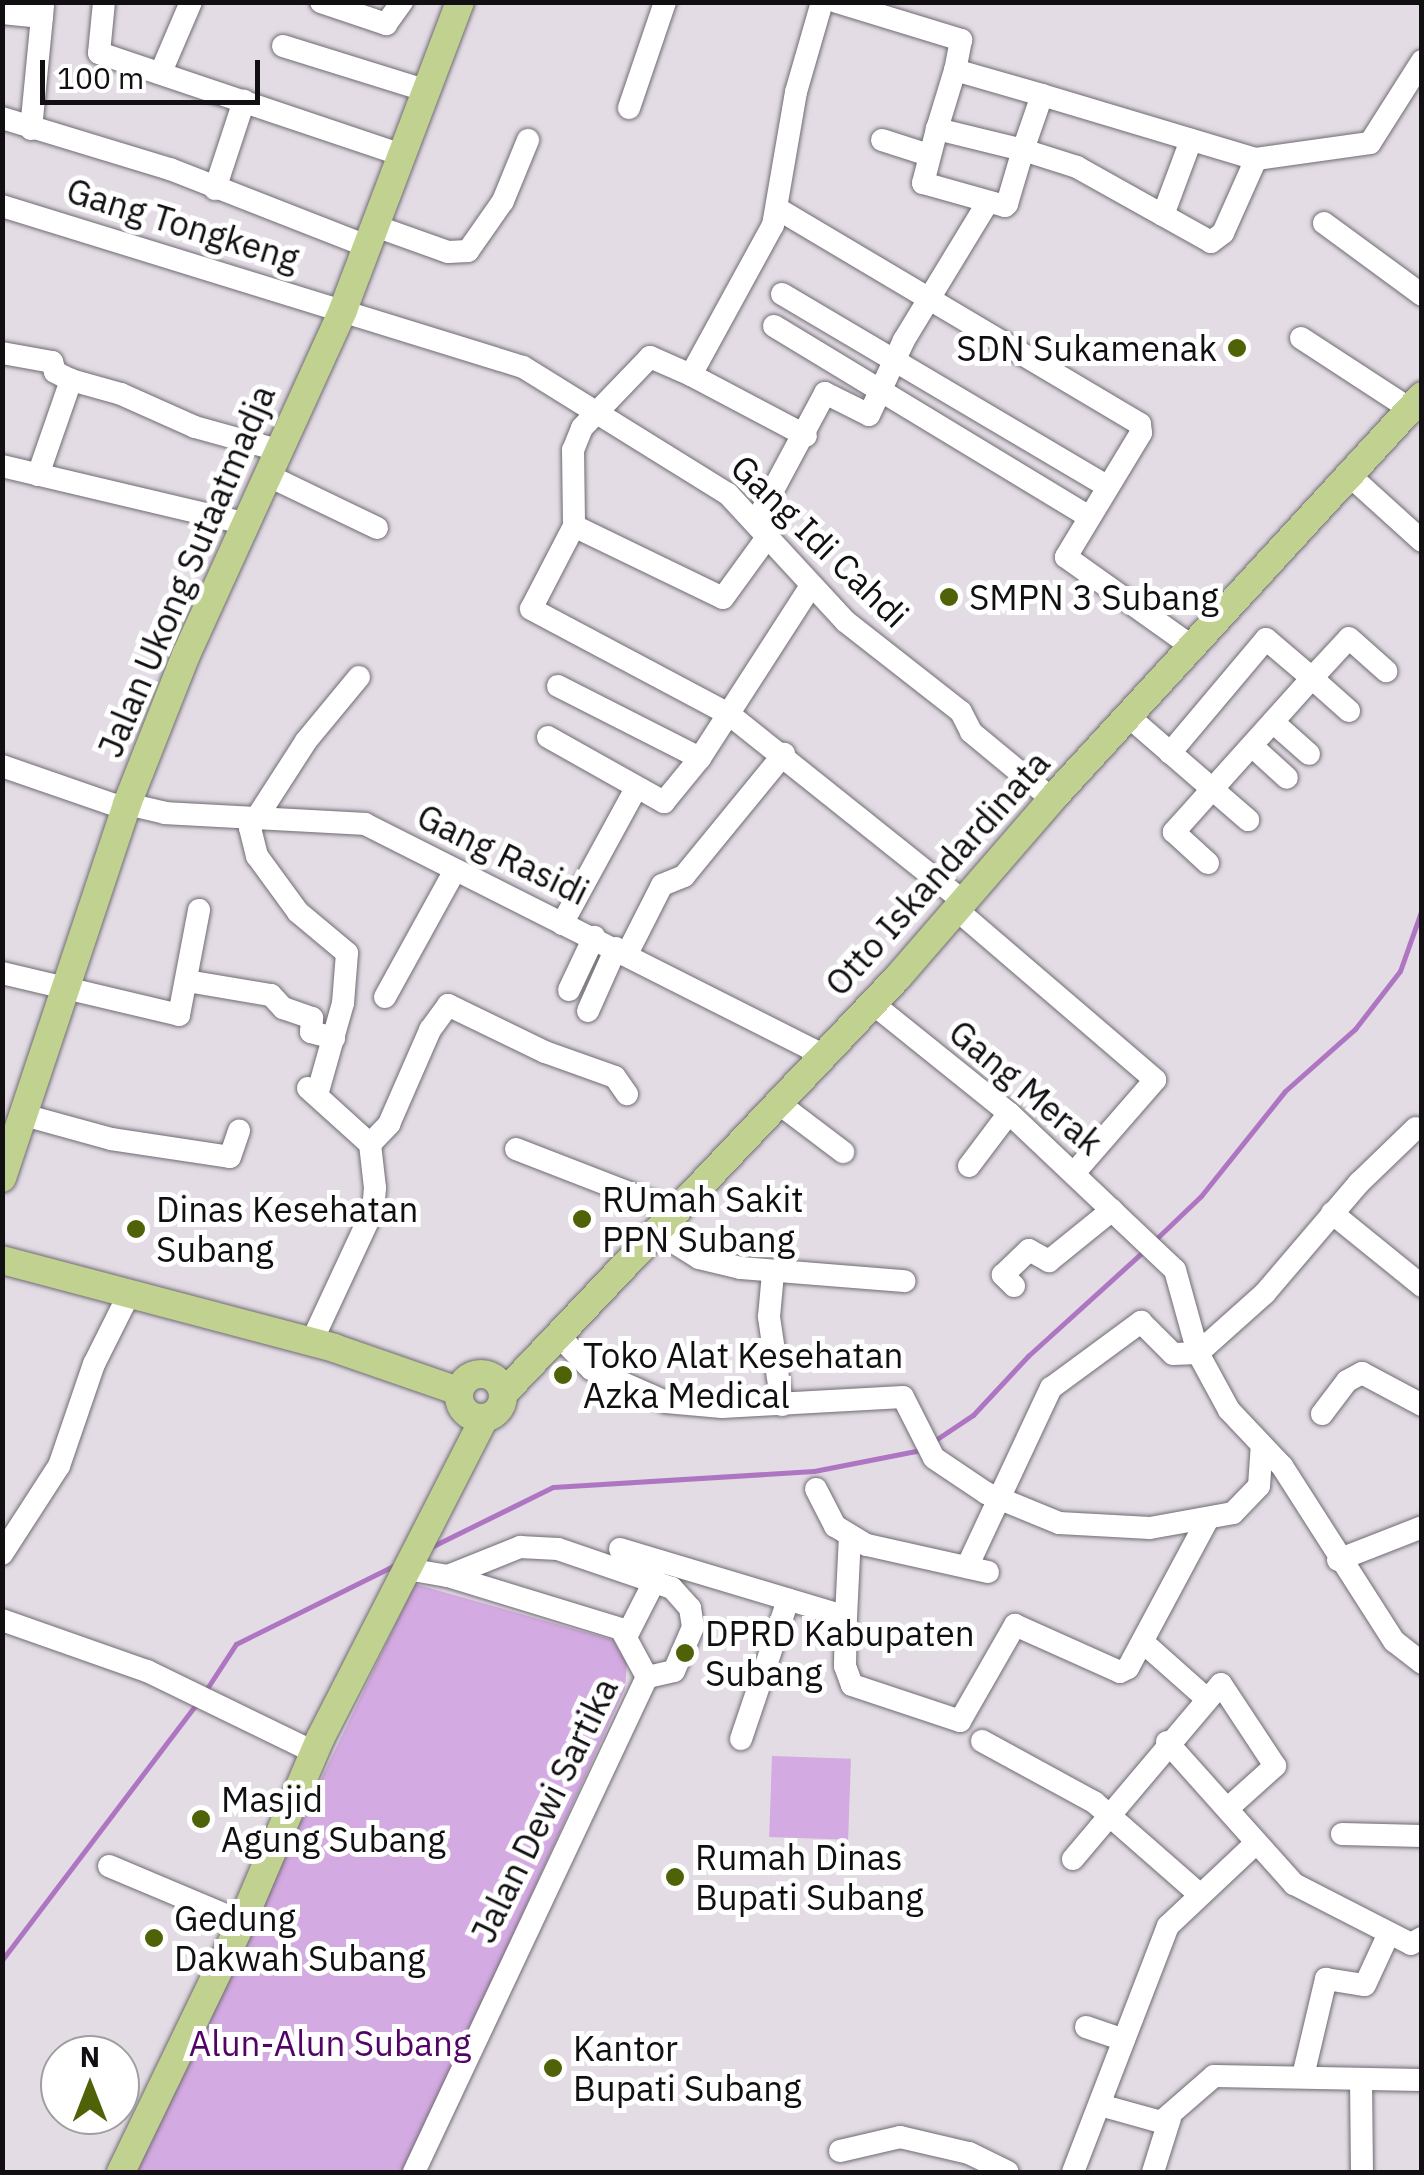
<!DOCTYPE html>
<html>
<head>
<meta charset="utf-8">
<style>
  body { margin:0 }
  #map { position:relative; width:1424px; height:2175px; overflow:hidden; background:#e3dce5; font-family:"IBM Plex Sans",sans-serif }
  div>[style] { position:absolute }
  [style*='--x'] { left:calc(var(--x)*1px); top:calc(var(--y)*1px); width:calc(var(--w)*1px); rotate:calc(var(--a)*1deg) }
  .green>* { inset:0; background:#d3aae1; transform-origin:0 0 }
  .stream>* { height:5px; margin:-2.5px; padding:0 2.5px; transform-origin:2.5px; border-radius:2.5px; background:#ae76c2 }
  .roads { filter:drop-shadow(0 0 2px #706b73) drop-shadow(0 0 2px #706b73) }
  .minor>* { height:22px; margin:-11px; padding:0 11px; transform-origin:11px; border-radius:11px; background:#fff }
  .major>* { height:28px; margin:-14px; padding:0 14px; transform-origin:14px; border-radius:14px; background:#c1d18f }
  .major>.ring { margin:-14px; padding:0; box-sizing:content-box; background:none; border:28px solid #c1d18f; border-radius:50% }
  .dots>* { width:28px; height:28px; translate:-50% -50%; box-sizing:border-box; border:5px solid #fff; border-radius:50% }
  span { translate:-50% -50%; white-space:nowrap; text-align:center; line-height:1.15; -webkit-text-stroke:10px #fff; paint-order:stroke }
  .street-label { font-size:35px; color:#110f12 }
  .poi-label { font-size:35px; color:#110f12 }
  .right { translate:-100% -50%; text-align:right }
  .left { translate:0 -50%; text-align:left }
  .park-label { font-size:35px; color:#520466 }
  .frame { position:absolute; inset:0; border:5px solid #110f12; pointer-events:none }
  .north { position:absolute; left:40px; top:2035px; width:100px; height:100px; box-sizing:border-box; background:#fff; border:2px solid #a09fa0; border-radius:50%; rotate:0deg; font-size:28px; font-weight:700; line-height:40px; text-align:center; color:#110f12 }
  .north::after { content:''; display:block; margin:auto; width:35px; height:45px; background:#506208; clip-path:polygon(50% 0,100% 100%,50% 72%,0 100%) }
  .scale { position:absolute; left:40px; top:60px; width:220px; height:45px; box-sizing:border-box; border:5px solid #110f12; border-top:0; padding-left:12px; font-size:30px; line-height:35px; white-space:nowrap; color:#110f12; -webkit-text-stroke:8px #fff; paint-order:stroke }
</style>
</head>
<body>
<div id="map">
  <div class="green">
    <div style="clip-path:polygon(415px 1584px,613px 1640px,627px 1661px,625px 1689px,405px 2172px,132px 2172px)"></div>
    <div style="left:772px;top:1756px;width:79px;height:81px;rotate:2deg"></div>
  </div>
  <div class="stream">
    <div style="--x:1155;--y:1240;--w:64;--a:-43.7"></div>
    <div style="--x:1201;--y:1196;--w:134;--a:-51.3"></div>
    <div style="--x:1285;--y:1091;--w:94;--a:-41.5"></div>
    <div style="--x:1355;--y:1029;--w:73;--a:-52.2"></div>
    <div style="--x:1400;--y:971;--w:66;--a:-70.5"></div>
    <div style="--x:934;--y:1441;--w:47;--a:-33.7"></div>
    <div style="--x:973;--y:1415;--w:81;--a:-47"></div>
    <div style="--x:1028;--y:1356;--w:156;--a:-42.2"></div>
    <div style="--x:429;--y:1548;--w:138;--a:-26.2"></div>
    <div style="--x:553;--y:1487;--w:261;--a:-3.5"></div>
    <div style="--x:814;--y:1471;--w:109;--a:-11.1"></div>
    <div style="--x:206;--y:1690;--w:55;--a:-56.9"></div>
    <div style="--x:236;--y:1644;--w:180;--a:-26.4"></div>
    <div style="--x:2;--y:1960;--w:323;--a:-52.8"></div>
  </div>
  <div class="roads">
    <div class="minor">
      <div style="--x:104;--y:2;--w:51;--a:95.6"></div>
      <div style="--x:99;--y:53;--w:317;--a:18.6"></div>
      <div style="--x:321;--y:2;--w:69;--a:18.7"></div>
      <div style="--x:386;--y:24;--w:27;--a:-54"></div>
      <div style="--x:822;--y:2;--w:94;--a:106.1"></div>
      <div style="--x:796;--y:92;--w:135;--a:99.8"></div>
      <div style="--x:773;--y:225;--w:171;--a:118.7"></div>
      <div style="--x:691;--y:375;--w:45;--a:-156.3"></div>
      <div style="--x:650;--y:357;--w:98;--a:133.8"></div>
      <div style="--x:582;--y:428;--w:24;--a:112"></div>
      <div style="--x:573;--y:450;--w:76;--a:89.2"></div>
      <div style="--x:574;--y:526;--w:93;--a:117.4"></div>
      <div style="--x:531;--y:609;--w:225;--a:28"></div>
      <div style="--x:730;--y:715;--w:300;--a:38.6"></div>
      <div style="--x:837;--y:2;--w:130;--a:17"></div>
      <div style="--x:961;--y:40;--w:31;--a:101"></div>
      <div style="--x:955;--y:70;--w:91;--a:16"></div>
      <div style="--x:2;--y:13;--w:40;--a:5.7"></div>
      <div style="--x:42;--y:17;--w:11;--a:-85"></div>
      <div style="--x:283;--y:46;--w:148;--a:17.3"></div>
      <div style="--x:161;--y:72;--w:76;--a:-66.8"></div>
      <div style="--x:629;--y:108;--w:112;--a:-71.2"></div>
      <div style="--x:2;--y:118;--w:176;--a:16.9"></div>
      <div style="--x:170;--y:169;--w:214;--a:21.4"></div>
      <div style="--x:31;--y:129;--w:113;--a:-84.4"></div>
      <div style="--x:937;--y:129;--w:62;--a:-73"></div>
      <div style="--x:882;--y:140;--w:49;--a:17.7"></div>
      <div style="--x:1256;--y:159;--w:81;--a:114"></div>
      <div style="--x:1223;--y:233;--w:15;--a:143"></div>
      <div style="--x:1211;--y:242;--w:154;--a:-150.8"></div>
      <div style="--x:1077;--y:167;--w:57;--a:-162.5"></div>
      <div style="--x:1023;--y:150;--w:89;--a:-166.3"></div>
      <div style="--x:937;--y:129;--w:56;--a:104.5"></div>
      <div style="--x:923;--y:183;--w:85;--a:15.7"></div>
      <div style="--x:1005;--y:206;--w:3;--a:-45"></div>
      <div style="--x:1007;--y:204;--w:56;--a:-73.5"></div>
      <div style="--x:1023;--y:150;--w:58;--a:-70.9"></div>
      <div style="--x:1042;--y:95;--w:223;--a:16.7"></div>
      <div style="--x:1256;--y:159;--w:115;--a:-8"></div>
      <div style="--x:1370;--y:143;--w:97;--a:-57.6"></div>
      <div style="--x:215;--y:189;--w:93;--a:-71.8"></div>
      <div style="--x:2;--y:206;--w:545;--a:17.17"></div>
      <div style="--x:523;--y:367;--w:241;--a:31.8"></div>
      <div style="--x:728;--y:494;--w:173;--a:47.3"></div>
      <div style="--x:845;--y:621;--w:147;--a:38.1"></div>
      <div style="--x:961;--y:712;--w:22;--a:63"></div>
      <div style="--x:971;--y:732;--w:105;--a:39.6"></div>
      <div style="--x:778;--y:209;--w:421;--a:30.7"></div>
      <div style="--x:1140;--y:424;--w:9;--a:84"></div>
      <div style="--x:1141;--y:433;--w:145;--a:121.2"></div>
      <div style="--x:1066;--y:557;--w:157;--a:35.4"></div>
      <div style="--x:1163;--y:215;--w:80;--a:-69.5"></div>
      <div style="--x:1324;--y:223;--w:122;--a:36.3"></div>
      <div style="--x:378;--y:227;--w:74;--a:19.7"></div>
      <div style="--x:448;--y:252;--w:20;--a:-3"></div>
      <div style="--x:468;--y:251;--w:61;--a:-55"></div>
      <div style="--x:503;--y:201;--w:66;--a:-67.7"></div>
      <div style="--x:782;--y:294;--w:375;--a:30.6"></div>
      <div style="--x:774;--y:326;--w:365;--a:31.2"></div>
      <div style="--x:1301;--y:338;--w:130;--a:33.1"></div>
      <div style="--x:2;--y:353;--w:51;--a:10.2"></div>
      <div style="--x:52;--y:362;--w:10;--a:73"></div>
      <div style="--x:55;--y:372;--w:18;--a:27"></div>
      <div style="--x:71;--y:380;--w:52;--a:15.6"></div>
      <div style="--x:121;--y:394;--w:81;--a:24"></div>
      <div style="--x:195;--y:427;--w:86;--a:15.5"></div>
      <div style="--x:691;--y:375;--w:130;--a:27.9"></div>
      <div style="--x:2;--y:466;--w:249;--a:13.3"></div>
      <div style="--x:1348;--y:474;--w:100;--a:42.2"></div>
      <div style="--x:38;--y:475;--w:101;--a:-70.8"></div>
      <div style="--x:267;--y:475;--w:122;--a:25.7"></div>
      <div style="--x:757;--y:520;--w:144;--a:-61.8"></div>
      <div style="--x:825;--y:393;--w:49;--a:26.6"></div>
      <div style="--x:869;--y:415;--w:83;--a:-65"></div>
      <div style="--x:904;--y:340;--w:158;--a:-58.7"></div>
      <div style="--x:574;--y:526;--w:165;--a:25.8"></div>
      <div style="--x:723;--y:598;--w:77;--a:-54"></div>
      <div style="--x:558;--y:686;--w:159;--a:26.9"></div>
      <div style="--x:700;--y:758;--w:205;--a:-57.2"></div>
      <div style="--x:1349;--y:711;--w:50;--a:-138.3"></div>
      <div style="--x:1312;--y:678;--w:54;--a:-47.2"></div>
      <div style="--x:1349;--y:638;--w:50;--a:41.7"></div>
      <div style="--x:1128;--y:716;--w:159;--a:40.9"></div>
      <div style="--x:1273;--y:722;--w:48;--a:41.6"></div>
      <div style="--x:548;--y:737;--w:133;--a:29.3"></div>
      <div style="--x:664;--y:802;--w:57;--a:-50.7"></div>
      <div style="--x:1252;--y:746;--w:47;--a:42.4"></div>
      <div style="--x:1170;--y:753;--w:149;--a:-49.9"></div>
      <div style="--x:1266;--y:639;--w:60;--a:40.3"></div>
      <div style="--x:1312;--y:678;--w:207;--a:131.9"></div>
      <div style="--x:1174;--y:832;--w:46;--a:42.4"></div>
      <div style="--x:2;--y:766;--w:131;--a:19.1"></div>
      <div style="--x:127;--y:804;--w:39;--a:13"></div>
      <div style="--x:165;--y:813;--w:200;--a:3.1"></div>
      <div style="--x:365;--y:824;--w:513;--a:26.76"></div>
      <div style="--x:957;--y:910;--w:261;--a:40.6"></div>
      <div style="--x:1155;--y:1080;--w:122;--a:131"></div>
      <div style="--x:562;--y:924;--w:155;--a:-61.4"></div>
      <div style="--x:628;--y:952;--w:75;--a:-63.1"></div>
      <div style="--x:662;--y:885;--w:24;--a:-22"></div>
      <div style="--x:684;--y:876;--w:158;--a:-50.7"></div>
      <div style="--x:2;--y:973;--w:182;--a:13.3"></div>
      <div style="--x:179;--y:1015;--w:107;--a:-79.2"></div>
      <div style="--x:187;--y:981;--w:85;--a:9.5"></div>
      <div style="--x:271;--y:995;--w:18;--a:47"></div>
      <div style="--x:283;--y:1008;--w:31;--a:19"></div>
      <div style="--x:312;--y:1018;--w:14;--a:94"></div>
      <div style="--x:311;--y:1032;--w:24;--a:15"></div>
      <div style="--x:569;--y:990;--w:59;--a:-64.7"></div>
      <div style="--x:385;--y:997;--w:145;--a:-61.1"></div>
      <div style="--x:872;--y:1003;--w:176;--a:38.8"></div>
      <div style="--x:1009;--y:1113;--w:228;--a:43.4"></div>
      <div style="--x:1175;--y:1270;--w:86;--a:74.5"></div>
      <div style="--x:1198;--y:1353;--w:65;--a:61.5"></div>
      <div style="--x:1229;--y:1410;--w:77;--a:46.6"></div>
      <div style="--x:1282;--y:1466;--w:208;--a:57.4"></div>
      <div style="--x:1394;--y:1641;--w:36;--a:38"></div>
      <div style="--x:588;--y:1011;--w:69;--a:-66"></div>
      <div style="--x:308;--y:1088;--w:84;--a:42.1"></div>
      <div style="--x:370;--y:1144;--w:44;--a:83.5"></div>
      <div style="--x:375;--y:1188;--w:22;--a:95"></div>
      <div style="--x:373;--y:1210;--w:147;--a:115"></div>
      <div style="--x:317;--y:1095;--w:96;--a:-74.2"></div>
      <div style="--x:343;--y:1003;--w:50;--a:-85.4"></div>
      <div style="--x:347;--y:953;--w:64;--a:-140.1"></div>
      <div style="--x:298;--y:912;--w:69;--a:-126.2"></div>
      <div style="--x:257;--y:856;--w:29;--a:-104"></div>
      <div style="--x:250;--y:828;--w:103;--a:-57.2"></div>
      <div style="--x:306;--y:741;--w:83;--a:-50.4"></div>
      <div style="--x:777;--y:1102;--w:83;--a:37.1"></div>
      <div style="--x:24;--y:1115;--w:90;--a:15.4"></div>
      <div style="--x:111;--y:1139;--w:120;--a:8.6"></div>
      <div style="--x:230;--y:1157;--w:28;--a:-71"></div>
      <div style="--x:370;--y:1144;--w:28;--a:-46"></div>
      <div style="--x:389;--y:1124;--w:103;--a:-66.4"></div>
      <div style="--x:430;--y:1030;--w:31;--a:-54"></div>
      <div style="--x:448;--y:1005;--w:108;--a:25.9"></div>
      <div style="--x:545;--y:1052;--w:74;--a:19.7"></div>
      <div style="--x:615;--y:1077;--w:21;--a:55"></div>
      <div style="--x:516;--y:1149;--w:168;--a:21.2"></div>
      <div style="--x:969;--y:1166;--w:66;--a:-53"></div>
      <div style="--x:1332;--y:1213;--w:116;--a:39"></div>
      <div style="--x:654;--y:1230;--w:53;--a:31.9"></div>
      <div style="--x:699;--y:1258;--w:43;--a:13.4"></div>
      <div style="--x:741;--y:1268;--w:164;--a:4.6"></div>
      <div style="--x:773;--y:1273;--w:44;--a:95.2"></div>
      <div style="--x:769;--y:1317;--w:89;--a:81.6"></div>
      <div style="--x:1014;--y:1286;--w:16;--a:-135"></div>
      <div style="--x:1003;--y:1275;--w:36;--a:-44"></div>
      <div style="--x:1029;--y:1250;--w:23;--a:29"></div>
      <div style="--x:1049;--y:1261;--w:81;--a:-39"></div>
      <div style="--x:557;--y:1334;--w:49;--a:45.8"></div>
      <div style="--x:591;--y:1369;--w:82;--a:23.7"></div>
      <div style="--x:666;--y:1402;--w:56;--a:5.1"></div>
      <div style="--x:722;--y:1407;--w:181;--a:-3.2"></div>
      <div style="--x:903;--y:1397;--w:68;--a:63.1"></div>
      <div style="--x:934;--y:1458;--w:63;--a:33.9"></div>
      <div style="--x:986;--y:1493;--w:79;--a:22.3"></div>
      <div style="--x:1059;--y:1523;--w:91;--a:3.1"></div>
      <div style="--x:1150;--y:1528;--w:84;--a:-10.2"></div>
      <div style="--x:1233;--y:1513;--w:37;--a:-46"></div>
      <div style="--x:1259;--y:1486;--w:39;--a:-86"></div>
      <div style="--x:1322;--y:1414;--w:41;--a:-52.9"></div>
      <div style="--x:1347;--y:1381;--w:17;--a:-28"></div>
      <div style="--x:1362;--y:1373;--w:68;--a:28.1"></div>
      <div style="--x:816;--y:1489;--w:42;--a:62.8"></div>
      <div style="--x:835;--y:1526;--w:37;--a:31"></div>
      <div style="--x:867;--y:1545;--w:124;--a:12.6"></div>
      <div style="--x:620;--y:1549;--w:236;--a:16.7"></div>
      <div style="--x:846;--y:1617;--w:49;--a:91.2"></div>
      <div style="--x:845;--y:1666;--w:20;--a:70"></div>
      <div style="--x:852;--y:1685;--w:114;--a:18.4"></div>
      <div style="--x:960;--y:1721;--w:111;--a:-60.2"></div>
      <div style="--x:1015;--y:1625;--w:115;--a:24.1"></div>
      <div style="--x:1120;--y:1672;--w:9;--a:-27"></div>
      <div style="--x:1128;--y:1668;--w:169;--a:-61.8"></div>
      <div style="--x:2;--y:1554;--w:105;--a:-57.1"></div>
      <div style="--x:59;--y:1466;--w:108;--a:-71.1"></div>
      <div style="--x:94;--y:1364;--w:78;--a:-63.4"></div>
      <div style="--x:1338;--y:1560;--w:90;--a:-21.4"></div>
      <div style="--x:967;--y:1567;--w:198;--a:-64.9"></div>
      <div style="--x:1051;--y:1388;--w:112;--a:-36.3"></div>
      <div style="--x:1141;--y:1322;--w:45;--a:45"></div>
      <div style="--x:1173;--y:1354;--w:25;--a:-2"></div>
      <div style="--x:1198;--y:1353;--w:90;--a:-41.8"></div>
      <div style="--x:1265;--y:1293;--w:145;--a:-49.5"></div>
      <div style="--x:1359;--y:1183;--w:79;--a:-44"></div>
      <div style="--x:407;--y:1569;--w:42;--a:9.7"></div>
      <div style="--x:448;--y:1576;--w:181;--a:17"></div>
      <div style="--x:621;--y:1629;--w:55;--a:61.6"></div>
      <div style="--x:647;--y:1677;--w:547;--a:115.21"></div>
      <div style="--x:448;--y:1576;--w:78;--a:-21.9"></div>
      <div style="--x:520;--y:1547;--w:38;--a:3"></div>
      <div style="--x:558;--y:1549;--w:120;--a:18.9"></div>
      <div style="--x:672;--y:1588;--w:27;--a:48"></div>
      <div style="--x:690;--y:1608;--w:19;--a:81"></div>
      <div style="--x:693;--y:1627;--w:48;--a:113.4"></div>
      <div style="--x:674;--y:1671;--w:28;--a:167"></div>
      <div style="--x:846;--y:1617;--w:81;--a:-87.2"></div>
      <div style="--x:2;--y:1620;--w:154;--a:19.4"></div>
      <div style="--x:147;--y:1671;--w:186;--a:25.9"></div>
      <div style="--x:627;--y:1635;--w:62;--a:-63"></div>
      <div style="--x:1145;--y:1644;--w:83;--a:41.6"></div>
      <div style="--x:741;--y:1739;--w:147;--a:-71.3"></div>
      <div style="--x:982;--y:1741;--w:128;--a:28.6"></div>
      <div style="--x:1094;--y:1802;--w:138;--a:41.2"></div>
      <div style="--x:1167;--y:1742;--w:191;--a:48.2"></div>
      <div style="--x:1294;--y:1884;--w:131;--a:27.1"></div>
      <div style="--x:1411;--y:1944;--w:13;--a:-29"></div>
      <div style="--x:1342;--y:1834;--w:80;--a:1.4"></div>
      <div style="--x:1073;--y:1859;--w:229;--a:-49.8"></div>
      <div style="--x:1221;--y:1684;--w:98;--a:56.6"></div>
      <div style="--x:1275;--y:1766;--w:64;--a:138.1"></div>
      <div style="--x:109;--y:1866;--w:144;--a:22.8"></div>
      <div style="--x:1086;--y:2027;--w:40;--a:18.9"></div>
      <div style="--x:1303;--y:2076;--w:100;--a:-76.7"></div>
      <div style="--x:1326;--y:1979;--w:39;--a:9"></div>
      <div style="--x:1365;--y:1985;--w:57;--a:-65.2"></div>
      <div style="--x:1361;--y:2079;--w:93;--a:89.4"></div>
      <div style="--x:1100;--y:2105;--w:63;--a:15.6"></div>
      <div style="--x:1161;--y:2122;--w:70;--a:-41"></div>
      <div style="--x:1214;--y:2076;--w:208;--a:1.1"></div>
      <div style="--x:840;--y:2151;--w:62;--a:-13.1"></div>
      <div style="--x:900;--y:2137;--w:71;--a:13.1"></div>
      <div style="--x:969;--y:2153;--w:43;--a:26"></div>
      <div style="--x:1073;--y:2172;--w:264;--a:-68.9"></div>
      <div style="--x:1168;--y:1926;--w:118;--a:-43.3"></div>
      <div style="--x:1153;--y:2172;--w:57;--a:-72.5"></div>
    </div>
    <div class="major">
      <div style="--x:2;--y:1178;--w:394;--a:-71.5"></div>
      <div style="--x:127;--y:804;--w:160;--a:-68.4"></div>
      <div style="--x:186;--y:655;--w:379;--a:-65.5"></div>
      <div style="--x:343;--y:310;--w:329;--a:-69.2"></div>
      <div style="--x:2;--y:1260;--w:343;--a:14.8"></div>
      <div style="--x:334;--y:1348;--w:131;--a:19.1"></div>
      <div class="ring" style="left:459px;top:1374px;width:16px;height:16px"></div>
      <div style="--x:503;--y:1394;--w:574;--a:-46.55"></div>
      <div style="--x:898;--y:977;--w:235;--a:-49.1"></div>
      <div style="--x:1052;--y:799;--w:547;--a:-47.44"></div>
      <div style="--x:121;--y:2172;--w:278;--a:-64.2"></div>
      <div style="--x:242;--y:1922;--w:199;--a:-66.9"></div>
      <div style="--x:320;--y:1739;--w:360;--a:-62.9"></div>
    </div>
  </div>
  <div class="dots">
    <div style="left:1237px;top:348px;background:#506208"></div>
    <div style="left:949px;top:597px;background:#506208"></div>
    <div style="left:582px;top:1219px;background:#506208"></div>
    <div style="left:136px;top:1229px;background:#506208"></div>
    <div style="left:563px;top:1375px;background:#506208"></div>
    <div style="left:685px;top:1653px;background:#506208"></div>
    <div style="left:201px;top:1819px;background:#506208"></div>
    <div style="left:675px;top:1877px;background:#506208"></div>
    <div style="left:154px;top:1938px;background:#506208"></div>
    <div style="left:553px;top:2068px;background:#506208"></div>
  </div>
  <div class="street-label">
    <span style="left:183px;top:224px;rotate:17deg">Gang Tongkeng</span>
    <span style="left:820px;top:541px;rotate:44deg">Gang Idi Cahdi</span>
    <span style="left:186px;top:571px;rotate:-67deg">Jalan Ukong Sutaatmadja</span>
    <span style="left:503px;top:854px;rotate:26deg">Gang Rasidi</span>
    <span style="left:937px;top:873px;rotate:-48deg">Otto Iskandardinata</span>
    <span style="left:1026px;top:1087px;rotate:40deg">Gang Merak</span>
    <span style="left:544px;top:1810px;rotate:-64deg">Jalan Dewi Sartika</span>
  </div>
  <div class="poi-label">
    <span class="right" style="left:1217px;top:348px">SDN Sukamenak</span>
    <span class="left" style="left:969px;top:597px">SMPN 3 Subang</span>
    <span class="left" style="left:602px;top:1219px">RUmah Sakit<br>PPN Subang</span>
    <span class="left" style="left:156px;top:1229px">Dinas Kesehatan<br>Subang</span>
    <span class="left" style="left:583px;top:1375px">Toko Alat Kesehatan<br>Azka Medical</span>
    <span class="left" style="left:705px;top:1653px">DPRD Kabupaten<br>Subang</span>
    <span class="left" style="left:221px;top:1819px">Masjid<br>Agung Subang</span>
    <span class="left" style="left:695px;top:1877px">Rumah Dinas<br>Bupati Subang</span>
    <span class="left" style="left:174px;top:1938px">Gedung<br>Dakwah Subang</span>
    <span class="left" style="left:573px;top:2068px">Kantor<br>Bupati Subang</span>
  </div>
  <div class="park-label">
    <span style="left:330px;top:2043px">Alun-Alun Subang</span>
  </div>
  <div class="frame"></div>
  <div class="north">N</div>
  <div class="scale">100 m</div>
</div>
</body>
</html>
